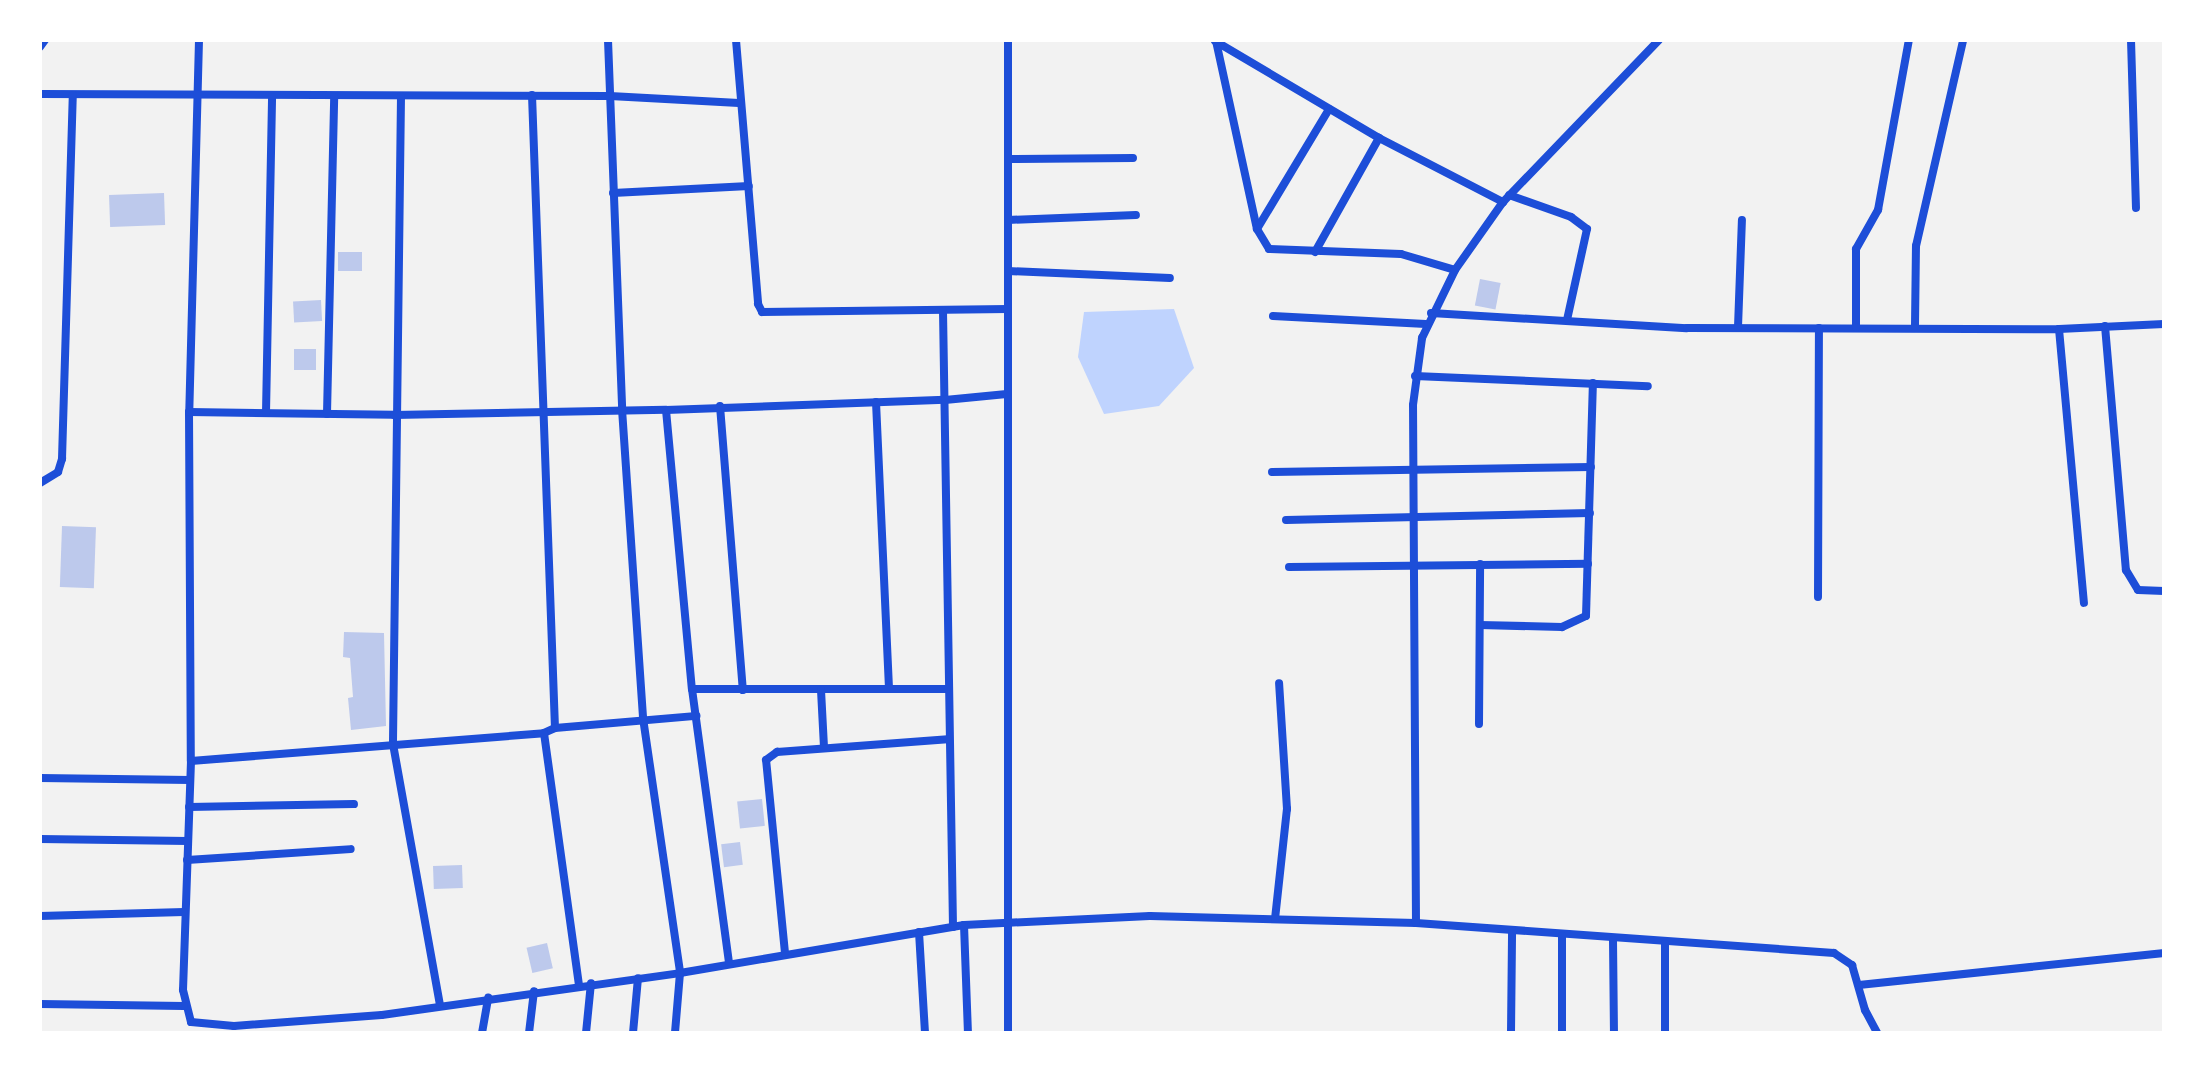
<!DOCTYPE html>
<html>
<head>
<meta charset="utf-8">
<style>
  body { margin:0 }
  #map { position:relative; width:2204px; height:1073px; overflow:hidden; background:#f2f2f2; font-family:Raleway,sans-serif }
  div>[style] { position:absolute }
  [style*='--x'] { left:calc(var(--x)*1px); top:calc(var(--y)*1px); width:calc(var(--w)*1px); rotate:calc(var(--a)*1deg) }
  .water>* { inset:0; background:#bfd3fe }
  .building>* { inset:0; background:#bdc9ec; transform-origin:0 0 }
  .minor>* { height:8px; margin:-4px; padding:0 4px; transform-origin:4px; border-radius:4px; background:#1d4ed8 }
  span { translate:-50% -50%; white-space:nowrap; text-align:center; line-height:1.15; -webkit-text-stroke:10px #fff; paint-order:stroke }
  .frame { position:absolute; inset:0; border:42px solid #fff; pointer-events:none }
</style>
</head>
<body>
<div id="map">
  <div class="water">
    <div style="clip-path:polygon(1174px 309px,1194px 368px,1159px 406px,1104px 414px,1078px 357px,1084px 312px)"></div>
  </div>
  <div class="building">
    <div style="left:164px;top:193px;width:32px;height:55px;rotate:88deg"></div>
    <div style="left:338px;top:252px;width:24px;height:19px"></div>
    <div style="left:1480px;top:279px;width:21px;height:27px;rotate:11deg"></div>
    <div style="left:321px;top:300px;width:21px;height:28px;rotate:87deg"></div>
    <div style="left:294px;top:349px;width:22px;height:21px"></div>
    <div style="left:62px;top:526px;width:34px;height:61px;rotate:2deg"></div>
    <div style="clip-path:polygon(344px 632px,384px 633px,386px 726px,351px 730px,348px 698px,353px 697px,350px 658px,343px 657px)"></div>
    <div style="left:762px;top:799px;width:27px;height:25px;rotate:84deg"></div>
    <div style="left:740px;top:842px;width:23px;height:19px;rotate:83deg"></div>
    <div style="left:462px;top:865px;width:23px;height:29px;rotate:88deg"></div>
    <div style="left:547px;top:943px;width:26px;height:21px;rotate:77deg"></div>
  </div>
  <div class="minor">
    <div style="--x:199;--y:40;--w:372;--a:91.5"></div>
    <div style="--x:189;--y:412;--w:349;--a:89.7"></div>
    <div style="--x:191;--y:761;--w:229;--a:92"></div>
    <div style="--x:183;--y:990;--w:33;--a:76"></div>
    <div style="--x:191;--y:1022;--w:43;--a:5.3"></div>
    <div style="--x:234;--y:1026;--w:148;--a:-4.3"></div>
    <div style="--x:382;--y:1015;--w:301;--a:-8"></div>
    <div style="--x:680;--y:973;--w:288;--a:-9.6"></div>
    <div style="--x:964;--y:925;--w:186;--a:-2.8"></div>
    <div style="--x:1150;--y:916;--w:266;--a:1.5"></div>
    <div style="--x:1416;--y:923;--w:419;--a:4.1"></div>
    <div style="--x:1834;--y:953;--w:22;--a:34"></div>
    <div style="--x:1852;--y:965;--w:47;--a:73.9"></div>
    <div style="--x:1865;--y:1010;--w:26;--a:62"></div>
    <div style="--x:608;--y:40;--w:369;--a:87.8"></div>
    <div style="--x:622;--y:409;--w:310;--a:86.1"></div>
    <div style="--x:643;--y:718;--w:258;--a:81.7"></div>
    <div style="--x:680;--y:973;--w:60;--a:94.8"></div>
    <div style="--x:736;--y:40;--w:265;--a:85.2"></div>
    <div style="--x:758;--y:304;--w:9;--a:63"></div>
    <div style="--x:762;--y:312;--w:246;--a:-0.7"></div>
    <div style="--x:2131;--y:40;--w:168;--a:88.3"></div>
    <div style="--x:1215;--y:41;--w:191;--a:30.6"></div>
    <div style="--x:1379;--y:138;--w:140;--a:27.3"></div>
    <div style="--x:1216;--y:41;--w:192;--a:77.7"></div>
    <div style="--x:1257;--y:229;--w:23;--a:59"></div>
    <div style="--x:1269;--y:249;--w:132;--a:2.2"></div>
    <div style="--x:1401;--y:254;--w:56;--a:16.5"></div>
    <div style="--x:40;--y:47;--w:9;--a:-54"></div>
    <div style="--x:40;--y:94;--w:570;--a:0.2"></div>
    <div style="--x:610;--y:96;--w:129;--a:3.1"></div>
    <div style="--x:532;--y:95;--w:633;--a:87.92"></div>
    <div style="--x:555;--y:728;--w:12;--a:156"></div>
    <div style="--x:544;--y:733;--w:254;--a:82.1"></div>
    <div style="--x:401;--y:96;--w:648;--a:90.71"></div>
    <div style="--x:393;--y:744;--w:264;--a:79.8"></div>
    <div style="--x:1008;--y:159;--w:125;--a:-0.5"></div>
    <div style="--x:613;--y:193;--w:136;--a:-2.9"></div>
    <div style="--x:1509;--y:195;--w:66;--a:19.5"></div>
    <div style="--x:1571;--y:217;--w:20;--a:37"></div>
    <div style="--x:1587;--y:229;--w:93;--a:102.4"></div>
    <div style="--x:1008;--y:220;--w:128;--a:-2.2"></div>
    <div style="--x:1257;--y:229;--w:140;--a:-59"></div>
    <div style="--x:1315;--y:252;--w:131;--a:-60.7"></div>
    <div style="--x:1008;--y:271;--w:162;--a:2.5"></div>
    <div style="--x:943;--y:311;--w:616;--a:89.07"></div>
    <div style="--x:1431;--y:313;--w:256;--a:3.4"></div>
    <div style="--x:1687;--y:328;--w:372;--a:0.2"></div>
    <div style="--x:2059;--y:329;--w:105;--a:-2.7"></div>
    <div style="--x:1273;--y:316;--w:153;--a:3"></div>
    <div style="--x:1915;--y:326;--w:80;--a:-89.3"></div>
    <div style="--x:1916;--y:246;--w:211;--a:-77.1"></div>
    <div style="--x:2105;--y:326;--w:245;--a:85.1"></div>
    <div style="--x:2126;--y:570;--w:23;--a:59"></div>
    <div style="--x:2138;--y:590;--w:26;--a:2"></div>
    <div style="--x:1738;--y:327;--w:107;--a:-87.9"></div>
    <div style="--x:1856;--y:327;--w:78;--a:-90"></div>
    <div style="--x:1856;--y:249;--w:45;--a:-60.6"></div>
    <div style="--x:1878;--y:210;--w:173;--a:-79.7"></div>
    <div style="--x:2059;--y:329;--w:275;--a:84.8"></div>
    <div style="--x:1415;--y:376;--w:233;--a:2.5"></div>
    <div style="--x:876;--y:402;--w:287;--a:87.4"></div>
    <div style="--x:720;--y:406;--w:285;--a:85.4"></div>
    <div style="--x:666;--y:410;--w:280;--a:84.7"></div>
    <div style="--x:692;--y:689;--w:275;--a:82.3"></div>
    <div style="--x:189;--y:412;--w:205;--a:0.8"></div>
    <div style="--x:394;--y:415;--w:272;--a:-1.1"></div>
    <div style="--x:666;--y:410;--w:279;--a:-2.1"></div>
    <div style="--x:945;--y:400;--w:62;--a:-5.5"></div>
    <div style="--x:266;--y:413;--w:316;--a:-88.9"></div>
    <div style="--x:327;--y:414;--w:317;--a:-88.7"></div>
    <div style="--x:1272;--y:472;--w:319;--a:-0.9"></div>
    <div style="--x:40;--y:483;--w:21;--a:-31"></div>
    <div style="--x:58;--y:472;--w:14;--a:-73"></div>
    <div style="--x:62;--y:459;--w:364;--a:-88.3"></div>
    <div style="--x:1286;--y:520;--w:304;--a:-1.3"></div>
    <div style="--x:1289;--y:567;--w:299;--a:-0.6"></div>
    <div style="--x:1818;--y:597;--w:269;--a:-89.8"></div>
    <div style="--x:1480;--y:625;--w:82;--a:1.4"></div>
    <div style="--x:1562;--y:627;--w:26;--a:-25"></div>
    <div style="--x:1586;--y:616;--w:233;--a:-88.3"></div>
    <div style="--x:692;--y:689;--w:255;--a:0"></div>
    <div style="--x:821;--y:690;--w:57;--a:87"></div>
    <div style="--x:1479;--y:724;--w:160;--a:-89.6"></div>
    <div style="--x:555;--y:728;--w:142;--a:-4.9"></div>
    <div style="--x:191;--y:761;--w:354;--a:-4.5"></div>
    <div style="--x:40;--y:778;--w:150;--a:0.8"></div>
    <div style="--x:189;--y:807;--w:165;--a:-1"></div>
    <div style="--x:40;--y:839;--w:148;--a:0.8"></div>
    <div style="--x:187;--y:860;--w:164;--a:-3.8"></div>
    <div style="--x:40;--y:916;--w:144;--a:-1.6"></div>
    <div style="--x:1275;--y:919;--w:111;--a:-83.8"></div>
    <div style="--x:1287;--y:809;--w:126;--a:-93.6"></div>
    <div style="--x:1416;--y:923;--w:518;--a:-90.33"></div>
    <div style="--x:1413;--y:405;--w:68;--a:-82.3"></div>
    <div style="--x:1422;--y:338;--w:76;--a:-64.1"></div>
    <div style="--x:1455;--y:270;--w:83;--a:-54.8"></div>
    <div style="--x:1503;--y:202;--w:225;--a:-46.1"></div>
    <div style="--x:964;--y:925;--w:108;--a:87.9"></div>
    <div style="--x:919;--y:932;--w:101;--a:86.6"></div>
    <div style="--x:1613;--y:940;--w:93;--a:89.4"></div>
    <div style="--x:1665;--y:944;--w:89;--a:90"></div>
    <div style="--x:785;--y:953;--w:194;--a:-95.6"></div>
    <div style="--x:766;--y:760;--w:14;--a:-36"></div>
    <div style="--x:777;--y:752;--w:171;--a:-4.3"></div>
    <div style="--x:1859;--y:985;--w:307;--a:-6"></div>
    <div style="--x:40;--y:1004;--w:144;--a:0.8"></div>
    <div style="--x:482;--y:1033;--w:36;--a:-80"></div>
    <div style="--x:529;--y:1033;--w:42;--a:-83.2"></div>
    <div style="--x:586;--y:1033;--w:50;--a:-84.3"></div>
    <div style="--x:633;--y:1033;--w:55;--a:-84.8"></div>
    <div style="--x:1008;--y:1033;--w:993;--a:-90"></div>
    <div style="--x:1511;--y:1033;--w:102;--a:-89.4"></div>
    <div style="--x:1562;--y:1033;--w:97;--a:-90"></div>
  </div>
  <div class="frame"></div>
</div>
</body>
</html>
